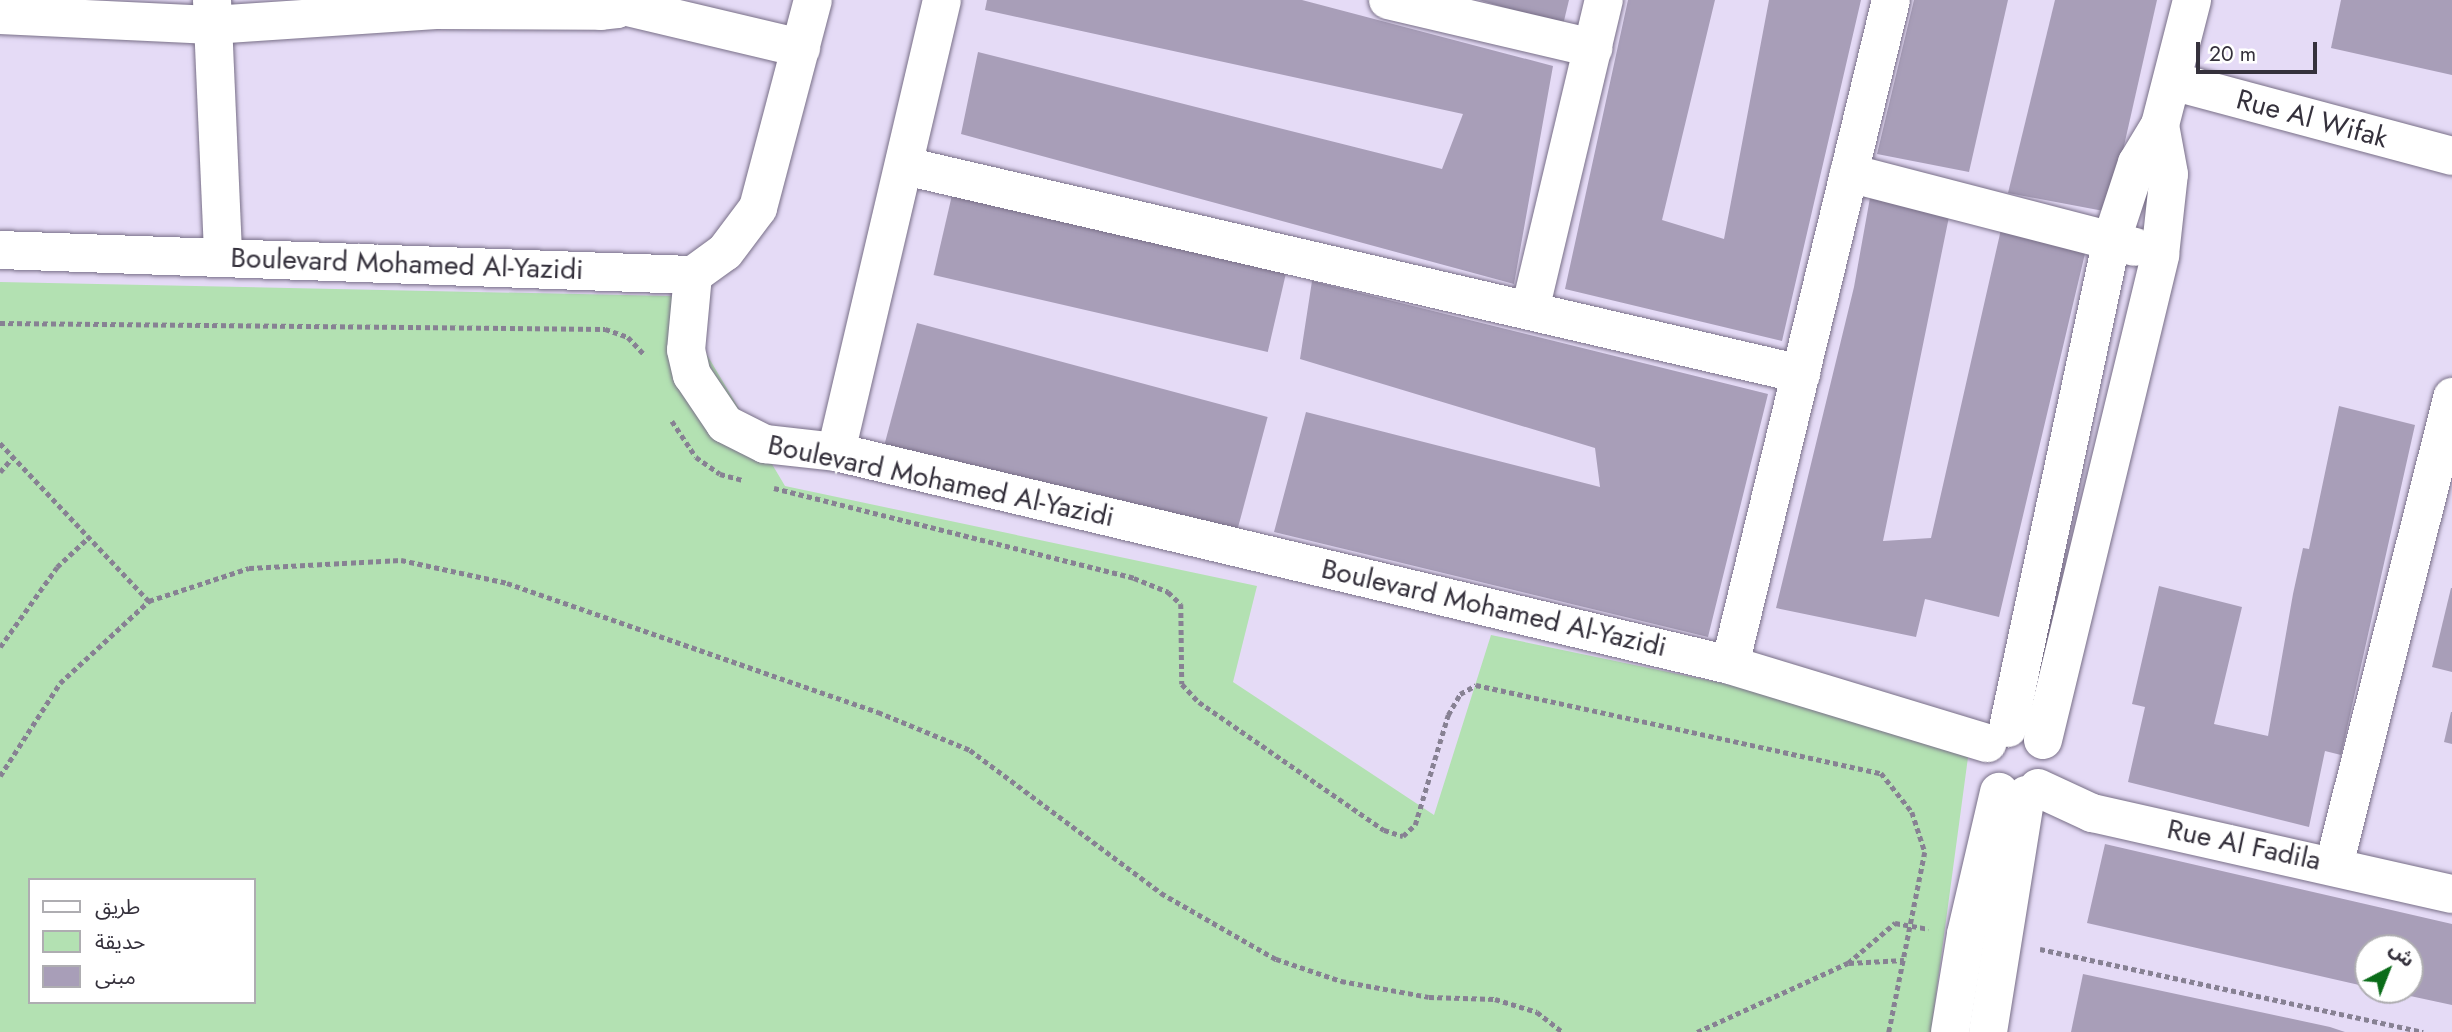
<!DOCTYPE html>
<html>
<head>
<meta charset="utf-8">
<style>
  body { margin:0 }
  #map { position:relative; width:2452px; height:1032px; overflow:hidden; background:#e5dbf6; font-family:Jost,"Noto Sans Arabic",sans-serif }
  div>[style] { position:absolute }
  [style*='--x'] { left:calc(var(--x)*1px); top:calc(var(--y)*1px); width:calc(var(--w)*1px); rotate:calc(var(--a)*1deg) }
  .green>* { inset:0; background:#b3e1b2 }
  .building>* { inset:0; background:#a89eb8; transform-origin:0 0 }
  .path>* { height:4.5px; margin-top:-2.25px; transform-origin:0; background:repeating-linear-gradient(90deg,#878193 0 5px,transparent 0 8.5px) }
  .roads { filter:drop-shadow(0 0 2px #786f87) drop-shadow(0 0 2px #786f87) }
  .minor>* { height:38px; margin:-19px; padding:0 19px; transform-origin:19px; border-radius:19px; background:#fff }
  span { translate:-50% -50%; white-space:nowrap; text-align:center; line-height:1.15; -webkit-text-stroke:5px #fff; paint-order:stroke }
  .street-label { font-size:28px; color:#35313c }
  .legend { position:absolute; left:28px; top:878px; width:228px; height:126px; box-sizing:border-box; background:#fff; border:2px solid #aeadb1; margin:0; padding:9px 12px; list-style:none; font-size:21px; color:#35313c }
  .legend li { display:flex; align-items:center; gap:14px; height:35px }
  .legend b { width:35px; border:2px solid #aeadb1 }
  .north { position:absolute; left:2354px; top:934px; width:70px; height:70px; box-sizing:border-box; background:#fff; border:2px solid #aeadb1; border-radius:50%; rotate:42deg; font-size:19px; font-weight:700; line-height:28px; text-align:center; color:#35313c }
  .north::after { content:''; display:block; margin:auto; width:24px; height:32px; background:#0a6c19; clip-path:polygon(50% 0,100% 100%,50% 72%,0 100%) }
  .scale { position:absolute; left:2196px; top:42px; width:121px; height:32px; box-sizing:border-box; border:4px solid #35313c; border-top:0; padding-left:9px; font-size:21px; line-height:24px; white-space:nowrap; color:#35313c; -webkit-text-stroke:5px #fff; paint-order:stroke }
</style>
</head>
<body>
<div id="map">
  <div class="green">
    <div style="clip-path:polygon(evenodd,0 282px,672px 296px,785px 486px,1257px 586px,1233px 682px,1434px 815px,1491px 635px,1971px 735px,1931px 1032px,0 1032px,0 282px,30px 880px,254px 880px,254px 1002px,30px 1002px,30px 880px)"></div>
  </div>
  <div class="building">
    <div style="clip-path:polygon(987px 0,1302px 0,1553px 66px,1514px 284px,961px 134px,978px 52px,1442px 169px,1463px 114px,985px 10px)"></div>
    <div style="clip-path:polygon(1479px 0,1569px 0,1563px 25px)"></div>
    <div style="clip-path:polygon(1628px 0,1715px 0,1662px 220px,1724px 239px,1769px 0,1861px 0,1782px 341px,1565px 289px)"></div>
    <div style="clip-path:polygon(1914px 0,2008px 0,1969px 172px,1877px 154px)"></div>
    <div style="clip-path:polygon(2055px 0,2157px 0,2109px 212px,2008px 193px)"></div>
    <div style="clip-path:polygon(2341px 0,2452px 0,2452px 75px,2331px 48px)"></div>
    <div style="clip-path:polygon(1873px 181px,1952px 202px,1883px 541px,1931px 538px,2002px 225px,2087px 245px,1999px 617px,1925px 599px,1916px 637px,1776px 608px,1854px 287px)"></div>
    <div style="left:952px;top:195px;width:343px;height:82px;rotate:13deg"></div>
    <div style="clip-path:polygon(1312px 281px,1768px 394px,1708px 637px,1274px 532px,1306px 412px,1600px 487px,1595px 448px,1300px 359px)"></div>
    <div style="left:917px;top:323px;width:363px;height:127px;rotate:15deg"></div>
    <div style="clip-path:polygon(2339px 406px,2415px 425px,2341px 755px,2325px 751px,2309px 827px,2128px 782px,2145px 707px,2132px 704px,2159px 586px,2242px 607px,2214px 724px,2268px 736px,2293px 594px,2303px 548px,2309px 549px)"></div>
    <div style="clip-path:polygon(2451px 588px,2452px 588px,2452px 672px,2432px 667px)"></div>
    <div style="clip-path:polygon(2451px 712px,2452px 712px,2452px 744px,2444px 742px)"></div>
    <div style="clip-path:polygon(2105px 844px,2452px 924px,2452px 1005px,2387px 991px,2410px 990px,2410px 948px,2368px 948px,2368px 987px,2087px 923px)"></div>
    <div style="clip-path:polygon(2083px 974px,2330px 1027px,2345px 1032px,2071px 1032px)"></div>
  </div>
  <div class="path">
    <div style="--x:0;--y:323;--w:605;--a:0.57"></div>
    <div style="--x:605;--y:329;--w:24;--a:19"></div>
    <div style="--x:628;--y:337;--w:23;--a:47"></div>
    <div style="--x:672;--y:421;--w:43;--a:56.3"></div>
    <div style="--x:696;--y:457;--w:29;--a:35"></div>
    <div style="--x:720;--y:474;--w:23;--a:15"></div>
    <div style="--x:0;--y:443;--w:217;--a:46.7"></div>
    <div style="--x:0;--y:472;--w:20;--a:-49"></div>
    <div style="--x:774;--y:488;--w:371;--a:14"></div>
    <div style="--x:1134;--y:578;--w:37;--a:22"></div>
    <div style="--x:1168;--y:592;--w:18;--a:43"></div>
    <div style="--x:1181;--y:604;--w:80;--a:89.3"></div>
    <div style="--x:1182;--y:684;--w:25;--a:47"></div>
    <div style="--x:1199;--y:702;--w:225;--a:34.7"></div>
    <div style="--x:1384;--y:830;--w:20;--a:18"></div>
    <div style="--x:1403;--y:836;--w:16;--a:-43"></div>
    <div style="--x:1415;--y:825;--w:115;--a:-73.3"></div>
    <div style="--x:1448;--y:715;--w:24;--a:-60"></div>
    <div style="--x:1460;--y:694;--w:18;--a:-29"></div>
    <div style="--x:1476;--y:685;--w:414;--a:12.3"></div>
    <div style="--x:1881;--y:773;--w:50;--a:51.5"></div>
    <div style="--x:1912;--y:812;--w:42;--a:72"></div>
    <div style="--x:1925;--y:852;--w:184;--a:101.3"></div>
    <div style="--x:0;--y:647;--w:98;--a:-54.5"></div>
    <div style="--x:57;--y:567;--w:44;--a:-43.2"></div>
    <div style="--x:0;--y:776;--w:111;--a:-57.2"></div>
    <div style="--x:60;--y:683;--w:121;--a:-42.7"></div>
    <div style="--x:149;--y:601;--w:105;--a:-18.3"></div>
    <div style="--x:249;--y:568;--w:152;--a:-3"></div>
    <div style="--x:401;--y:560;--w:108;--a:12.2"></div>
    <div style="--x:507;--y:583;--w:393;--a:19.2"></div>
    <div style="--x:878;--y:712;--w:100;--a:22.4"></div>
    <div style="--x:970;--y:750;--w:239;--a:36.8"></div>
    <div style="--x:1161;--y:893;--w:133;--a:29.9"></div>
    <div style="--x:1276;--y:959;--w:69;--a:18.7"></div>
    <div style="--x:1341;--y:981;--w:89;--a:10.3"></div>
    <div style="--x:1429;--y:997;--w:66;--a:1.7"></div>
    <div style="--x:1495;--y:999;--w:44;--a:17.2"></div>
    <div style="--x:1537;--y:1012;--w:33;--a:38"></div>
    <div style="--x:2040;--y:949;--w:392;--a:12.2"></div>
    <div style="--x:1849;--y:963;--w:55;--a:-3.1"></div>
    <div style="--x:1697;--y:1032;--w:166;--a:-24.6"></div>
    <div style="--x:1848;--y:963;--w:62;--a:-40.4"></div>
    <div style="--x:1895;--y:923;--w:34;--a:10"></div>
  </div>
  <div class="roads">
    <div class="minor">
      <div style="--x:212;--y:0;--w:257;--a:87.5"></div>
      <div style="--x:1388;--y:0;--w:211;--a:13.2"></div>
      <div style="--x:623;--y:6;--w:183;--a:13.3"></div>
      <div style="--x:0;--y:15;--w:212;--a:2.7"></div>
      <div style="--x:212;--y:25;--w:224;--a:-3.8"></div>
      <div style="--x:435;--y:10;--w:166;--a:0.3"></div>
      <div style="--x:601;--y:11;--w:16;--a:-7"></div>
      <div style="--x:617;--y:9;--w:15;--a:-37"></div>
      <div style="--x:2172;--y:81;--w:290;--a:15"></div>
      <div style="--x:905;--y:166;--w:920;--a:13.07"></div>
      <div style="--x:1849;--y:173;--w:295;--a:14.5"></div>
      <div style="--x:0;--y:250;--w:693;--a:2.07"></div>
      <div style="--x:693;--y:275;--w:75;--a:95.3"></div>
      <div style="--x:686;--y:350;--w:26;--a:77"></div>
      <div style="--x:692;--y:375;--w:59;--a:56"></div>
      <div style="--x:725;--y:424;--w:45;--a:26.6"></div>
      <div style="--x:765;--y:444;--w:71;--a:6.4"></div>
      <div style="--x:836;--y:452;--w:919;--a:13.4"></div>
      <div style="--x:1730;--y:665;--w:269;--a:16.9"></div>
      <div style="--x:693;--y:275;--w:39;--a:-36"></div>
      <div style="--x:725;--y:252;--w:55;--a:-53.1"></div>
      <div style="--x:758;--y:208;--w:215;--a:-75.2"></div>
      <div style="--x:1530;--y:310;--w:319;--a:-76.6"></div>
      <div style="--x:836;--y:452;--w:464;--a:-76.8"></div>
      <div style="--x:1730;--y:665;--w:684;--a:-76.39"></div>
      <div style="--x:2008;--y:728;--w:500;--a:-78"></div>
      <div style="--x:2112;--y:239;--w:80;--a:-71.8"></div>
      <div style="--x:2137;--y:163;--w:44;--a:-58.8"></div>
      <div style="--x:2160;--y:125;--w:129;--a:-75.6"></div>
      <div style="--x:2043;--y:740;--w:499;--a:-76.4"></div>
      <div style="--x:2160;--y:255;--w:81;--a:-83.7"></div>
      <div style="--x:2169;--y:174;--w:50;--a:-100.4"></div>
      <div style="--x:2038;--y:788;--w:60;--a:24.8"></div>
      <div style="--x:2092;--y:813;--w:369;--a:12.7"></div>
      <div style="--x:2334;--y:865;--w:483;--a:-75.8"></div>
      <div style="--x:1950;--y:1032;--w:99;--a:-80.7"></div>
      <div style="--x:1966;--y:934;--w:146;--a:-76.9"></div>
      <div style="--x:1988;--y:1032;--w:240;--a:-80.9"></div>
    </div>
  </div>
  <div class="street-label">
    <span style="left:2312px;top:119px;rotate:15deg">Rue Al Wifak</span>
    <span style="left:407px;top:264px;rotate:2deg">Boulevard Mohamed Al-Yazidi</span>
    <span style="left:941px;top:481px;rotate:12deg">Boulevard Mohamed Al-Yazidi</span>
    <span style="left:1494px;top:608px;rotate:13deg">Boulevard Mohamed Al-Yazidi</span>
    <span style="left:2244px;top:845px;rotate:12deg">Rue Al Fadila</span>
  </div>
  <ul class="legend">
  <li><b style="height:9px;background:#fff"></b>طريق</li>
  <li><b style="height:19px;background:#b3e1b2"></b>حديقة</li>
  <li><b style="height:19px;background:#a89eb8"></b>مبنى</li>
  </ul>
  <div class="north">ش</div>
  <div class="scale">20 m</div>
</div>
</body>
</html>
